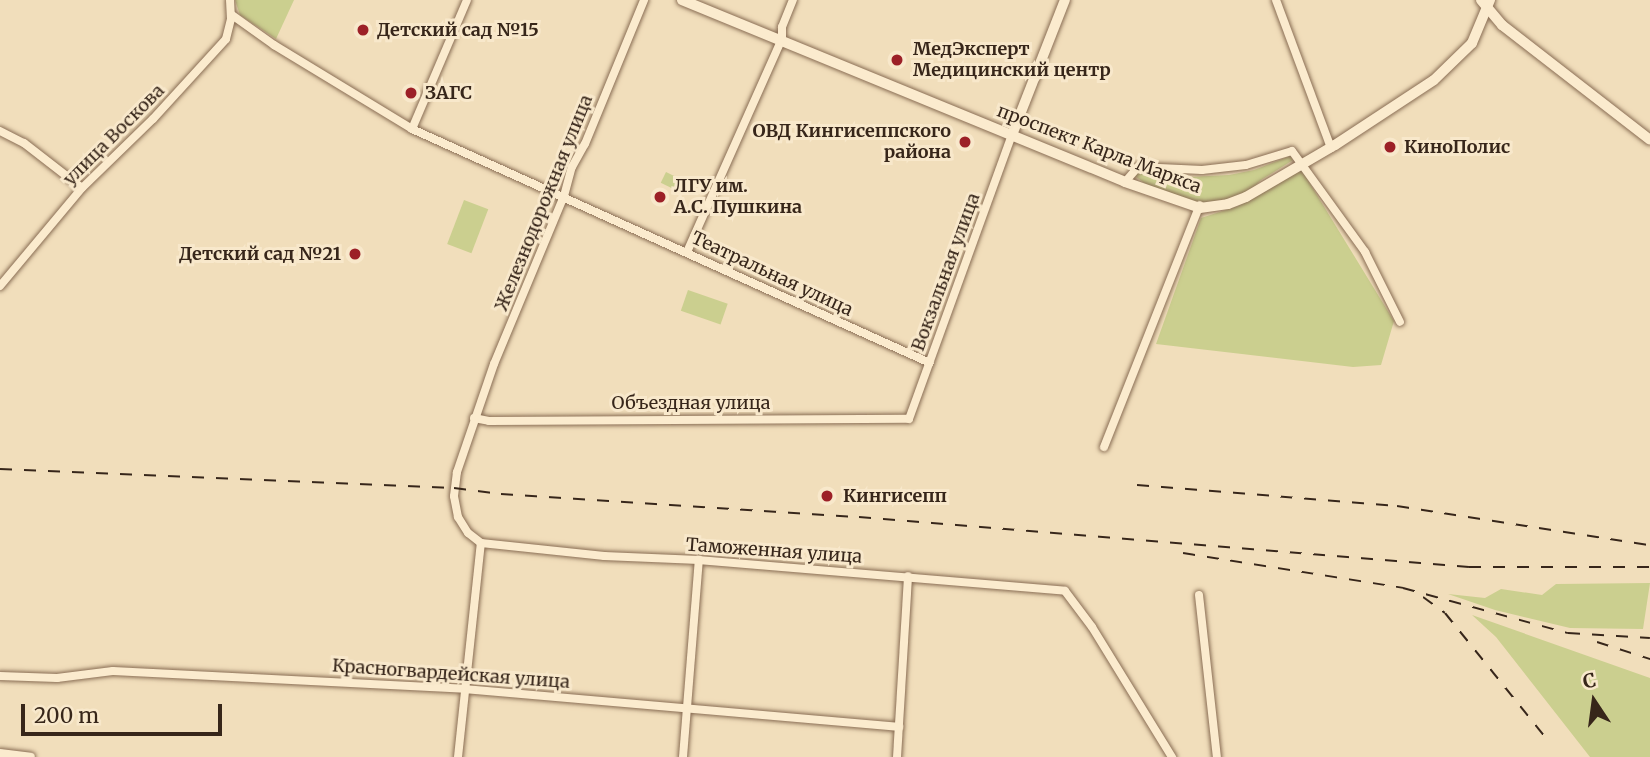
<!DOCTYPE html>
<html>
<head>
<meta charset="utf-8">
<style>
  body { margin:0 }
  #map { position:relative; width:1650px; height:757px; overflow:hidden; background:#f1debb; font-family:Merriweather,serif }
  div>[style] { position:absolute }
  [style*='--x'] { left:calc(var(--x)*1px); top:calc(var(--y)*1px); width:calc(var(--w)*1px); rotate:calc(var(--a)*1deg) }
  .green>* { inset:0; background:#cbcf8f; transform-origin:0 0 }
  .roads { filter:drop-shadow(0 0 2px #896d54) drop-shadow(0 0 2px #896d54) }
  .street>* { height:8px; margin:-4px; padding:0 4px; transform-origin:4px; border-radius:4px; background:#fbebce }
  .secondary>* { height:10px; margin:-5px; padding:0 5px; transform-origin:5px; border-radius:5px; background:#fbebce }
  .rail>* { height:2px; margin-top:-1px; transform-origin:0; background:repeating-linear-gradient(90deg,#37261a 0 12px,transparent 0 24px) }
  .dots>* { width:19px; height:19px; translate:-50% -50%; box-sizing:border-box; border:4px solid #f8e8cb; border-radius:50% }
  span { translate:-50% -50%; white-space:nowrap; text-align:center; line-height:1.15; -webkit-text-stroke:6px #f8e8cb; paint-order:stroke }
  .poi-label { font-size:18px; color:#37261a; font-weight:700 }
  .left { translate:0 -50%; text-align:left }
  .right { translate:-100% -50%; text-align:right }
  .street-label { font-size:18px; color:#37261a }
  .north { position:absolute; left:1559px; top:666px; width:70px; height:70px; -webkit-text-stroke:5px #f8e8cb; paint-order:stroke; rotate:347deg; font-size:19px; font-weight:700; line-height:28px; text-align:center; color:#37261a }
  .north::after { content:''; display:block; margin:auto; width:24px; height:32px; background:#37261a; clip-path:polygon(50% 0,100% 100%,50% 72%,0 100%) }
  .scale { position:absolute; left:21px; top:704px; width:201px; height:32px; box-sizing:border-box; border:4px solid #37261a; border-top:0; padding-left:9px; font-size:21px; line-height:24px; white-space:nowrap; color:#37261a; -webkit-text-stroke:5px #f8e8cb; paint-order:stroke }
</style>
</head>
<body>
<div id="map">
  <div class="green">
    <div style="clip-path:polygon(235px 0,294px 0,276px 39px,240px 15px)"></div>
    <div style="clip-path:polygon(1290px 156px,1293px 160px,1261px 180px,1247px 194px,1226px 202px,1192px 204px,1155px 191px,1135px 176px,1137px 173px,1168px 178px,1229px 175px,1254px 170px)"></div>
    <div style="clip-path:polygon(1301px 169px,1394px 321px,1381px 365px,1353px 367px,1156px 344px,1201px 218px,1238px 206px)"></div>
    <div style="left:666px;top:172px;width:25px;height:12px;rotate:26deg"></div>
    <div style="left:464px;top:200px;width:26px;height:47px;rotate:21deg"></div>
    <div style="left:688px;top:290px;width:42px;height:22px;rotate:19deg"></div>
    <div style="clip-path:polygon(1650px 583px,1643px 629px,1570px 628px,1495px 610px,1448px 594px,1485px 598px,1501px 589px,1542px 595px,1556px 584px)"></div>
    <div style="clip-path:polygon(1472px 615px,1650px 678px,1650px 757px,1590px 757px,1496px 637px)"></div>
  </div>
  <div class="roads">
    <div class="street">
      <div style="--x:1276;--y:0;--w:158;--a:69.6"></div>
      <div style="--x:232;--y:15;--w:52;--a:35.5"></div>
      <div style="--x:274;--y:45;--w:162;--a:31.3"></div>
      <div style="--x:412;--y:129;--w:568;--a:24.31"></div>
      <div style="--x:412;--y:129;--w:140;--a:-66.9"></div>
      <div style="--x:0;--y:131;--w:27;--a:27"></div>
      <div style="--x:24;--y:143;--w:73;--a:37.8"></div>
      <div style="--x:1125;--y:182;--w:20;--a:-49"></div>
      <div style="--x:1138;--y:167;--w:64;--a:2.7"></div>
      <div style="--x:1202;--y:170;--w:44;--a:-6.5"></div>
      <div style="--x:1246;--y:165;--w:48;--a:-16.9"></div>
      <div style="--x:1292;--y:151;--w:125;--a:54.1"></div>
      <div style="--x:1365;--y:252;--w:78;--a:63.4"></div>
      <div style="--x:687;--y:252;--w:233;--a:-66"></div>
      <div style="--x:782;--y:39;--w:12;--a:-90"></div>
      <div style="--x:782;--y:27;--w:29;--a:-68"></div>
      <div style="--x:0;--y:286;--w:128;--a:-50.1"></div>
      <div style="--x:82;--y:188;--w:99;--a:-44.2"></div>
      <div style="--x:153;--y:119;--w:108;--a:-47.6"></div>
      <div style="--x:226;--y:39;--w:21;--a:-76"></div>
      <div style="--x:231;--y:19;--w:19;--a:-93"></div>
      <div style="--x:474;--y:418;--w:15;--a:11"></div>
      <div style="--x:489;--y:421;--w:420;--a:-0.3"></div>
      <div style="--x:909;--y:419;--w:302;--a:-70.1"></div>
      <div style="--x:1104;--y:447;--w:260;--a:-68.4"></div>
      <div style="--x:481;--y:543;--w:124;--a:6"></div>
      <div style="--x:604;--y:556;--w:95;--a:2.4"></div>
      <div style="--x:699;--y:560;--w:367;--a:4.8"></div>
      <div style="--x:1065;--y:591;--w:45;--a:53.1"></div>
      <div style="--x:1092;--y:627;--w:153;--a:58.4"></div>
      <div style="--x:481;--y:543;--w:16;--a:-142"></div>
      <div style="--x:468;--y:533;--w:19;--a:-122"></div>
      <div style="--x:458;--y:517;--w:21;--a:-101"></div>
      <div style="--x:454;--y:496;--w:24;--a:-83"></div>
      <div style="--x:457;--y:472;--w:114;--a:-71.1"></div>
      <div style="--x:494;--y:364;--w:182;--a:-67.4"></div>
      <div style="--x:564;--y:196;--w:30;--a:-75"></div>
      <div style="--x:572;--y:167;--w:26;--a:-61"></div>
      <div style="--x:585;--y:144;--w:156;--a:-67.7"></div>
      <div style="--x:1199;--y:595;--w:163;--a:83.7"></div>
      <div style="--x:0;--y:676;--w:57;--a:2"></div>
      <div style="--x:57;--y:678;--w:56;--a:-7.1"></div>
      <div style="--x:113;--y:671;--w:352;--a:2.9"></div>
      <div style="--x:465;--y:689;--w:436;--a:5"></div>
      <div style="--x:0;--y:753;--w:31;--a:7"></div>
      <div style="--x:458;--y:757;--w:215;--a:-83.9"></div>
      <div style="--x:683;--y:757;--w:198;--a:-85.4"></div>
      <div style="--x:897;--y:757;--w:181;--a:-86.5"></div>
    </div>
    <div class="secondary">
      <div style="--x:682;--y:0;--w:479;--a:22.3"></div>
      <div style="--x:1125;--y:182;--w:79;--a:19.1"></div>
      <div style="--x:1200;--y:208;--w:28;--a:-8"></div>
      <div style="--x:1228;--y:204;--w:19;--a:-21"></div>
      <div style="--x:1246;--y:197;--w:103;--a:-30.3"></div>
      <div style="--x:1335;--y:145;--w:118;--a:-33.3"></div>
      <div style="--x:1434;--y:80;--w:53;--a:-44.2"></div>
      <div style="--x:1472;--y:43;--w:47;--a:-67.3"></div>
      <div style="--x:1481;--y:0;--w:33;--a:50"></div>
      <div style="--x:1502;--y:25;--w:187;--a:37.8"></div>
      <div style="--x:1012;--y:135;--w:145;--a:-68.6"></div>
    </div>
  </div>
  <div class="rail">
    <div style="--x:0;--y:469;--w:454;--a:2.4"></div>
    <div style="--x:454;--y:488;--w:47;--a:7.3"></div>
    <div style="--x:501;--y:494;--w:359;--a:3.7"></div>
    <div style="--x:859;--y:517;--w:612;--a:4.69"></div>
    <div style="--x:1469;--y:567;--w:181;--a:0"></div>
    <div style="--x:1137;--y:485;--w:261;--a:4.6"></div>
    <div style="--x:1397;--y:506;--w:256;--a:8.8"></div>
    <div style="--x:1183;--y:553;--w:223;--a:9"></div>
    <div style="--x:1403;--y:588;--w:171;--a:15.3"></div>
    <div style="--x:1568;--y:633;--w:82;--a:3.5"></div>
    <div style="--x:1423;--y:597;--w:27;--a:36"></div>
    <div style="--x:1445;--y:613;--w:166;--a:51.1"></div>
    <div style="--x:1597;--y:642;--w:56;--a:17.8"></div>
  </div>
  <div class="dots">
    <div style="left:363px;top:30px;background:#9c2027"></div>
    <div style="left:897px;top:60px;background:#9c2027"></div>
    <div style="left:411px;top:93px;background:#9c2027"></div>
    <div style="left:965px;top:142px;background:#9c2027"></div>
    <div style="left:1390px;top:147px;background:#9c2027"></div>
    <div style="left:660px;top:197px;background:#9c2027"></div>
    <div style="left:355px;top:254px;background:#9c2027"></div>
    <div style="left:827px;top:496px;background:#9c2027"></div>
  </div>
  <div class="poi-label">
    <span class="left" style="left:377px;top:30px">Детский сад №15</span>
    <span class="left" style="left:913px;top:60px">МедЭксперт<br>Медицинский центр</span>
    <span class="left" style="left:425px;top:93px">ЗАГС</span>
    <span class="right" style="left:951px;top:142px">ОВД Кингисеппского<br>района</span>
    <span class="left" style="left:1404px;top:147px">КиноПолис</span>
    <span class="left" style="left:674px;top:197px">ЛГУ им.<br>А.С. Пушкина</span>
    <span class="right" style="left:341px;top:254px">Детский сад №21</span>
    <span class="left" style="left:843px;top:496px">Кингисепп</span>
  </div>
  <div class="street-label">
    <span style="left:114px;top:135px;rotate:-45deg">улица Воскова</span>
    <span style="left:1099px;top:149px;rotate:21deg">проспект Карла Маркса</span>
    <span style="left:544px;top:203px;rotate:-68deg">Железнодорожная улица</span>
    <span style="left:946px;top:272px;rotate:-70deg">Вокзальная улица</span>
    <span style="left:772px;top:274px;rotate:25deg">Театральная улица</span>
    <span style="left:691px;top:403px">Объездная улица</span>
    <span style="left:774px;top:551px;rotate:4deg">Таможенная улица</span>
    <span style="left:451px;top:674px;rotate:4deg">Красногвардейская улица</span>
  </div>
  <div class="north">С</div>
  <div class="scale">200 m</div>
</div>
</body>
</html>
